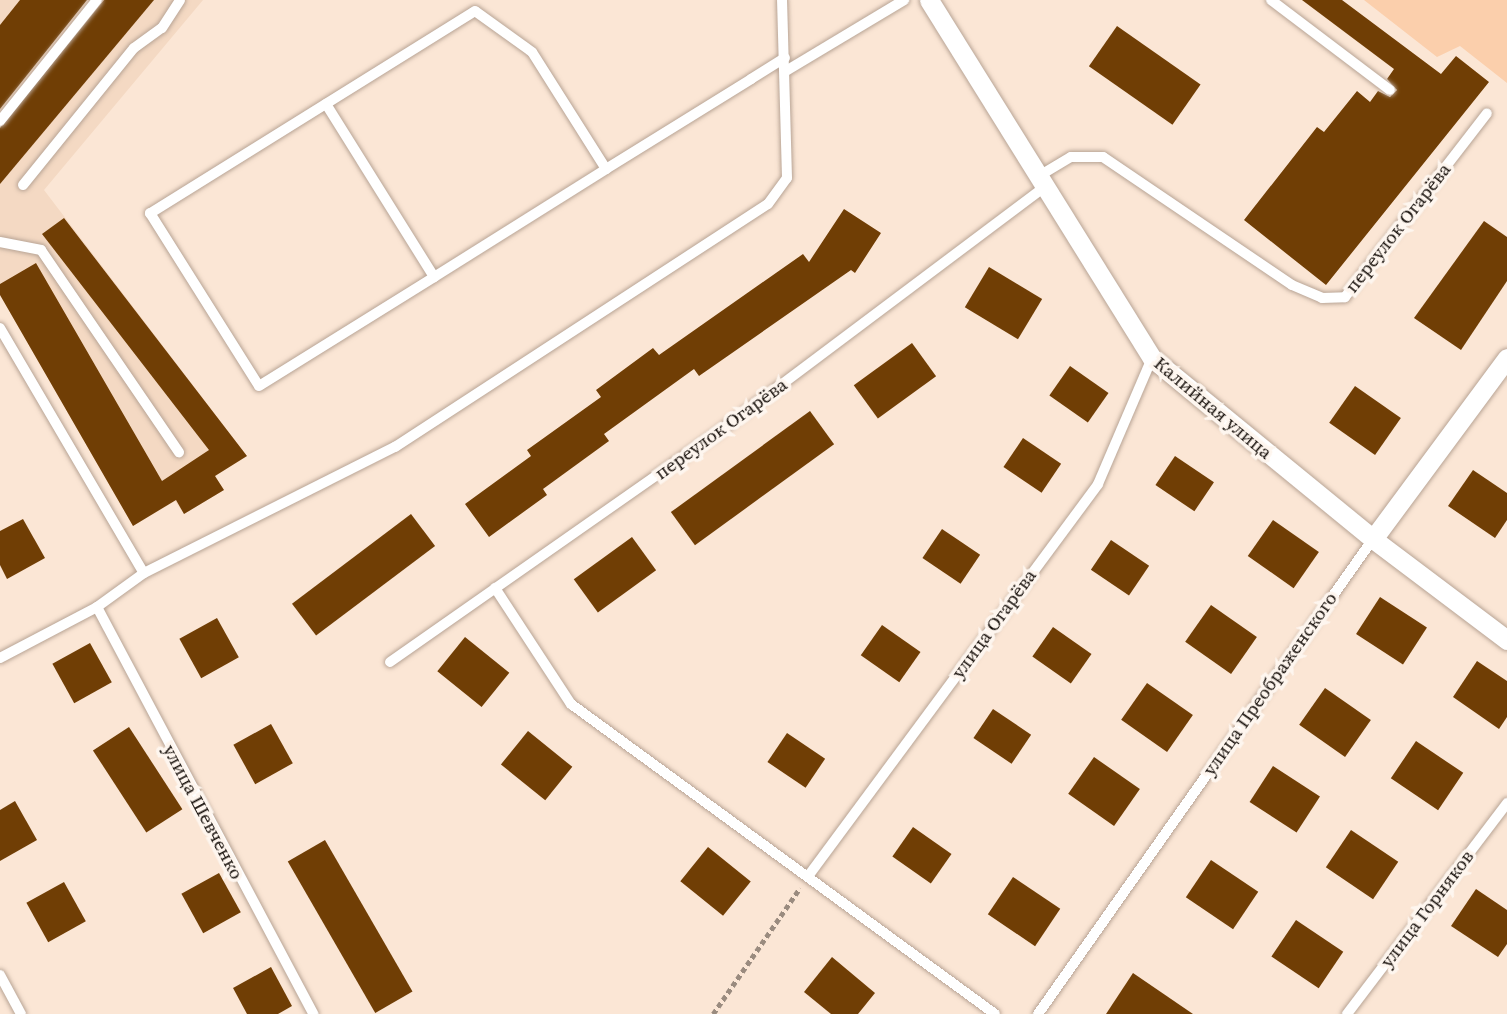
<!DOCTYPE html>
<html>
<head>
<meta charset="utf-8">
<style>
  body { margin:0 }
  #map { position:relative; width:1507px; height:1014px; overflow:hidden; background:#fbe6d5; font-family:"Source Serif 4",serif }
  div>[style] { position:absolute }
  [style*='--x'] { left:calc(var(--x)*1px); top:calc(var(--y)*1px); width:calc(var(--w)*1px); rotate:calc(var(--a)*1deg) }
  .built>* { inset:0; background:#f4d9c3 }
  .green>* { inset:0; background:#fbcfac }
  .building>* { inset:0; background:#703e05; transform-origin:0 0 }
  .path>* { height:4.5px; margin-top:-2.25px; transform-origin:0; background:repeating-linear-gradient(90deg,#9a8b7f 0 5px,transparent 0 8.5px) }
  .roads { filter:drop-shadow(0 0 2px #b8a495) drop-shadow(0 0 2px #b8a495) }
  .service>* { height:10px; margin:-5px; padding:0 5px; transform-origin:5px; border-radius:5px; background:#fff }
  .minor>* { height:19px; margin:-9.5px; padding:0 9.5px; transform-origin:9.5px; border-radius:9.5px; background:#fff }
  span { translate:-50% -50%; white-space:nowrap; text-align:center; line-height:1.15; -webkit-text-stroke:7px #fef6ef; paint-order:stroke }
  .street-label { font-size:19px; color:#17100b }
</style>
</head>
<body>
<div id="map">
  <div class="built">
    <div style="clip-path:polygon(0 0,203px 0,44px 190px,247px 456px,215px 476px,224px 490px,184px 514px,175px 501px,133px 526px,0 295px)"></div>
  </div>
  <div class="green">
    <div style="clip-path:polygon(1364px 0,1507px 0,1507px 83px,1460px 46px,1437px 57px)"></div>
  </div>
  <div class="building">
    <div style="clip-path:polygon(20px 0,87px 0,0 109px,0 25px)"></div>
    <div style="clip-path:polygon(104px 0,154px 0,0 184px,0 128px)"></div>
    <div style="clip-path:polygon(1302px 0,1342px 0,1441px 74px,1456px 56px,1489px 82px,1326px 285px,1244px 220px,1317px 127px,1324px 132px,1357px 91px,1370px 102px,1378px 91px,1390px 97px,1397px 90px,1387px 79px,1394px 69px)"></div>
    <div style="left:1117px;top:26px;width:102px;height:49px;rotate:35deg"></div>
    <div style="clip-path:polygon(844px 209px,881px 233px,855px 273px,851px 270px,699px 376px,694px 369px,604px 434px,609px 441px,543px 489px,547px 495px,489px 537px,465px 504px,531px 456px,527px 450px,601px 397px,596px 390px,653px 348px,659px 355px,803px 254px,809px 262px)"></div>
    <div style="clip-path:polygon(64px 218px,247px 456px,215px 476px,224px 490px,184px 514px,176px 500px,133px 526px,0 295px,0 284px,36px 263px,162px 481px,209px 450px,42px 234px)"></div>
    <div style="clip-path:polygon(1484px 221px,1507px 237px,1507px 281px,1461px 350px,1414px 318px)"></div>
    <div style="left:989px;top:267px;width:62px;height:47px;rotate:31deg"></div>
    <div style="left:912px;top:343px;width:41px;height:72px;rotate:54deg"></div>
    <div style="left:1070px;top:366px;width:47px;height:36px;rotate:35deg"></div>
    <div style="left:1355px;top:386px;width:56px;height:45px;rotate:35deg"></div>
    <div style="left:810px;top:411px;width:41px;height:172px;rotate:54deg"></div>
    <div style="left:1023px;top:438px;width:46px;height:35px;rotate:34deg"></div>
    <div style="left:1175px;top:456px;width:47px;height:35px;rotate:34deg"></div>
    <div style="clip-path:polygon(1473px 470px,1507px 493px,1507px 520px,1495px 538px,1448px 506px)"></div>
    <div style="left:411px;top:514px;width:40px;height:149px;rotate:53deg"></div>
    <div style="clip-path:polygon(23px 519px,45px 558px,7px 579px,0 565px,0 531px)"></div>
    <div style="left:1273px;top:520px;width:56px;height:44px;rotate:35deg"></div>
    <div style="left:942px;top:529px;width:46px;height:35px;rotate:34deg"></div>
    <div style="left:632px;top:537px;width:41px;height:72px;rotate:54deg"></div>
    <div style="left:1111px;top:540px;width:46px;height:36px;rotate:34deg"></div>
    <div style="left:1380px;top:597px;width:56px;height:44px;rotate:33deg"></div>
    <div style="left:1211px;top:605px;width:56px;height:45px;rotate:35deg"></div>
    <div style="left:217px;top:618px;width:45px;height:43px;rotate:61deg"></div>
    <div style="left:882px;top:625px;width:47px;height:37px;rotate:35deg"></div>
    <div style="left:1053px;top:627px;width:47px;height:36px;rotate:35deg"></div>
    <div style="left:465px;top:637px;width:57px;height:44px;rotate:39deg"></div>
    <div style="left:90px;top:643px;width:45px;height:43px;rotate:61deg"></div>
    <div style="clip-path:polygon(1477px 661px,1507px 681px,1507px 717px,1499px 729px,1453px 697px)"></div>
    <div style="left:1147px;top:683px;width:56px;height:45px;rotate:35deg"></div>
    <div style="left:1325px;top:688px;width:56px;height:45px;rotate:35deg"></div>
    <div style="left:993px;top:709px;width:46px;height:35px;rotate:34deg"></div>
    <div style="left:271px;top:724px;width:45px;height:43px;rotate:61deg"></div>
    <div style="left:129px;top:727px;width:98px;height:43px;rotate:57deg"></div>
    <div style="left:528px;top:731px;width:57px;height:43px;rotate:39deg"></div>
    <div style="left:787px;top:733px;width:46px;height:35px;rotate:34deg"></div>
    <div style="left:1416px;top:741px;width:57px;height:45px;rotate:34deg"></div>
    <div style="left:1094px;top:757px;width:56px;height:45px;rotate:35deg"></div>
    <div style="left:1273px;top:766px;width:56px;height:43px;rotate:33deg"></div>
    <div style="clip-path:polygon(15px 801px,37px 840px,0 861px,0 810px)"></div>
    <div style="left:913px;top:827px;width:47px;height:36px;rotate:35deg"></div>
    <div style="left:1351px;top:830px;width:57px;height:45px;rotate:34deg"></div>
    <div style="left:325px;top:840px;width:175px;height:43px;rotate:60deg"></div>
    <div style="left:708px;top:847px;width:55px;height:44px;rotate:39deg"></div>
    <div style="left:1211px;top:860px;width:57px;height:45px;rotate:34deg"></div>
    <div style="left:219px;top:873px;width:45px;height:43px;rotate:61deg"></div>
    <div style="left:1013px;top:877px;width:57px;height:45px;rotate:34deg"></div>
    <div style="left:64px;top:882px;width:45px;height:43px;rotate:61deg"></div>
    <div style="clip-path:polygon(1476px 889px,1507px 910px,1507px 944px,1498px 957px,1451px 926px)"></div>
    <div style="left:1296px;top:920px;width:57px;height:44px;rotate:34deg"></div>
    <div style="clip-path:polygon(832px 957px,875px 993px,858px 1014px,831px 1014px,804px 992px)"></div>
    <div style="clip-path:polygon(271px 967px,292px 1006px,278px 1014px,247px 1014px,233px 988px)"></div>
    <div style="clip-path:polygon(1133px 973px,1193px 1014px,1106px 1014px)"></div>
  </div>
  <div class="path">
    <div style="--x:713;--y:1014;--w:153;--a:-55.4"></div>
  </div>
  <div class="roads">
    <div class="service">
      <div style="--x:1271;--y:0;--w:149;--a:37.1"></div>
      <div style="--x:786;--y:71;--w:138;--a:-31"></div>
      <div style="--x:326;--y:104;--w:204;--a:58"></div>
      <div style="--x:0;--y:121;--w:155;--a:-51.3"></div>
      <div style="--x:606;--y:169;--w:138;--a:-122.3"></div>
      <div style="--x:532;--y:52;--w:70;--a:-144.3"></div>
      <div style="--x:475;--y:11;--w:383;--a:148.1"></div>
      <div style="--x:150;--y:213;--w:204;--a:57.8"></div>
      <div style="--x:259;--y:386;--w:206;--a:-31.9"></div>
      <div style="--x:434;--y:277;--w:203;--a:-32.1"></div>
      <div style="--x:606;--y:169;--w:171;--a:-31.8"></div>
      <div style="--x:751;--y:79;--w:40;--a:-32"></div>
      <div style="--x:1039;--y:176;--w:37;--a:-31"></div>
      <div style="--x:1071;--y:157;--w:32;--a:0"></div>
      <div style="--x:1103;--y:157;--w:228;--a:34.1"></div>
      <div style="--x:1292;--y:285;--w:33;--a:23"></div>
      <div style="--x:1322;--y:298;--w:23;--a:-2"></div>
      <div style="--x:1345;--y:297;--w:232;--a:-52.3"></div>
      <div style="--x:23;--y:185;--w:176;--a:-51"></div>
      <div style="--x:134;--y:48;--w:34;--a:-36"></div>
      <div style="--x:162;--y:28;--w:33;--a:-57"></div>
      <div style="--x:0;--y:242;--w:42;--a:11"></div>
      <div style="--x:41;--y:250;--w:245;--a:55.7"></div>
      <div style="--x:0;--y:328;--w:284;--a:59.6"></div>
      <div style="--x:495;--y:588;--w:139;--a:56.8"></div>
      <div style="--x:571;--y:704;--w:525;--a:36.17"></div>
      <div style="--x:97;--y:607;--w:461;--a:62"></div>
      <div style="--x:0;--y:658;--w:110;--a:-27.7"></div>
      <div style="--x:97;--y:607;--w:58;--a:-35.9"></div>
      <div style="--x:144;--y:573;--w:281;--a:-26.7"></div>
      <div style="--x:395;--y:447;--w:445;--a:-33.1"></div>
      <div style="--x:768;--y:204;--w:32;--a:-54"></div>
      <div style="--x:787;--y:178;--w:178;--a:-91.6"></div>
      <div style="--x:390;--y:662;--w:394;--a:-35"></div>
      <div style="--x:713;--y:436;--w:415;--a:-36.9"></div>
      <div style="--x:809;--y:875;--w:486;--a:-53.5"></div>
      <div style="--x:1098;--y:484;--w:137;--a:-66.8"></div>
      <div style="--x:0;--y:975;--w:44;--a:61.7"></div>
      <div style="--x:1038;--y:1014;--w:581;--a:-54.81"></div>
      <div style="--x:1347;--y:1014;--w:265;--a:-52.8"></div>
    </div>
    <div class="minor">
      <div style="--x:929;--y:0;--w:422;--a:58.1"></div>
      <div style="--x:1152;--y:358;--w:286;--a:39.3"></div>
      <div style="--x:1373;--y:539;--w:168;--a:37"></div>
      <div style="--x:1373;--y:539;--w:225;--a:-53.5"></div>
    </div>
  </div>
  <div class="street-label">
    <span style="left:1398px;top:228px;rotate:-52deg">переулок Огарёва</span>
    <span style="left:1213px;top:408px;rotate:40deg">Калийная улица</span>
    <span style="left:721px;top:429px;rotate:-36deg">переулок Огарёва</span>
    <span style="left:994px;top:624px;rotate:-54deg">улица Огарёва</span>
    <span style="left:1270px;top:684px;rotate:-55deg">улица Преображенского</span>
    <span style="left:203px;top:812px;rotate:62deg">улица Шевченко</span>
    <span style="left:1427px;top:909px;rotate:-53deg">улица Горняков</span>
  </div>
</div>
</body>
</html>
